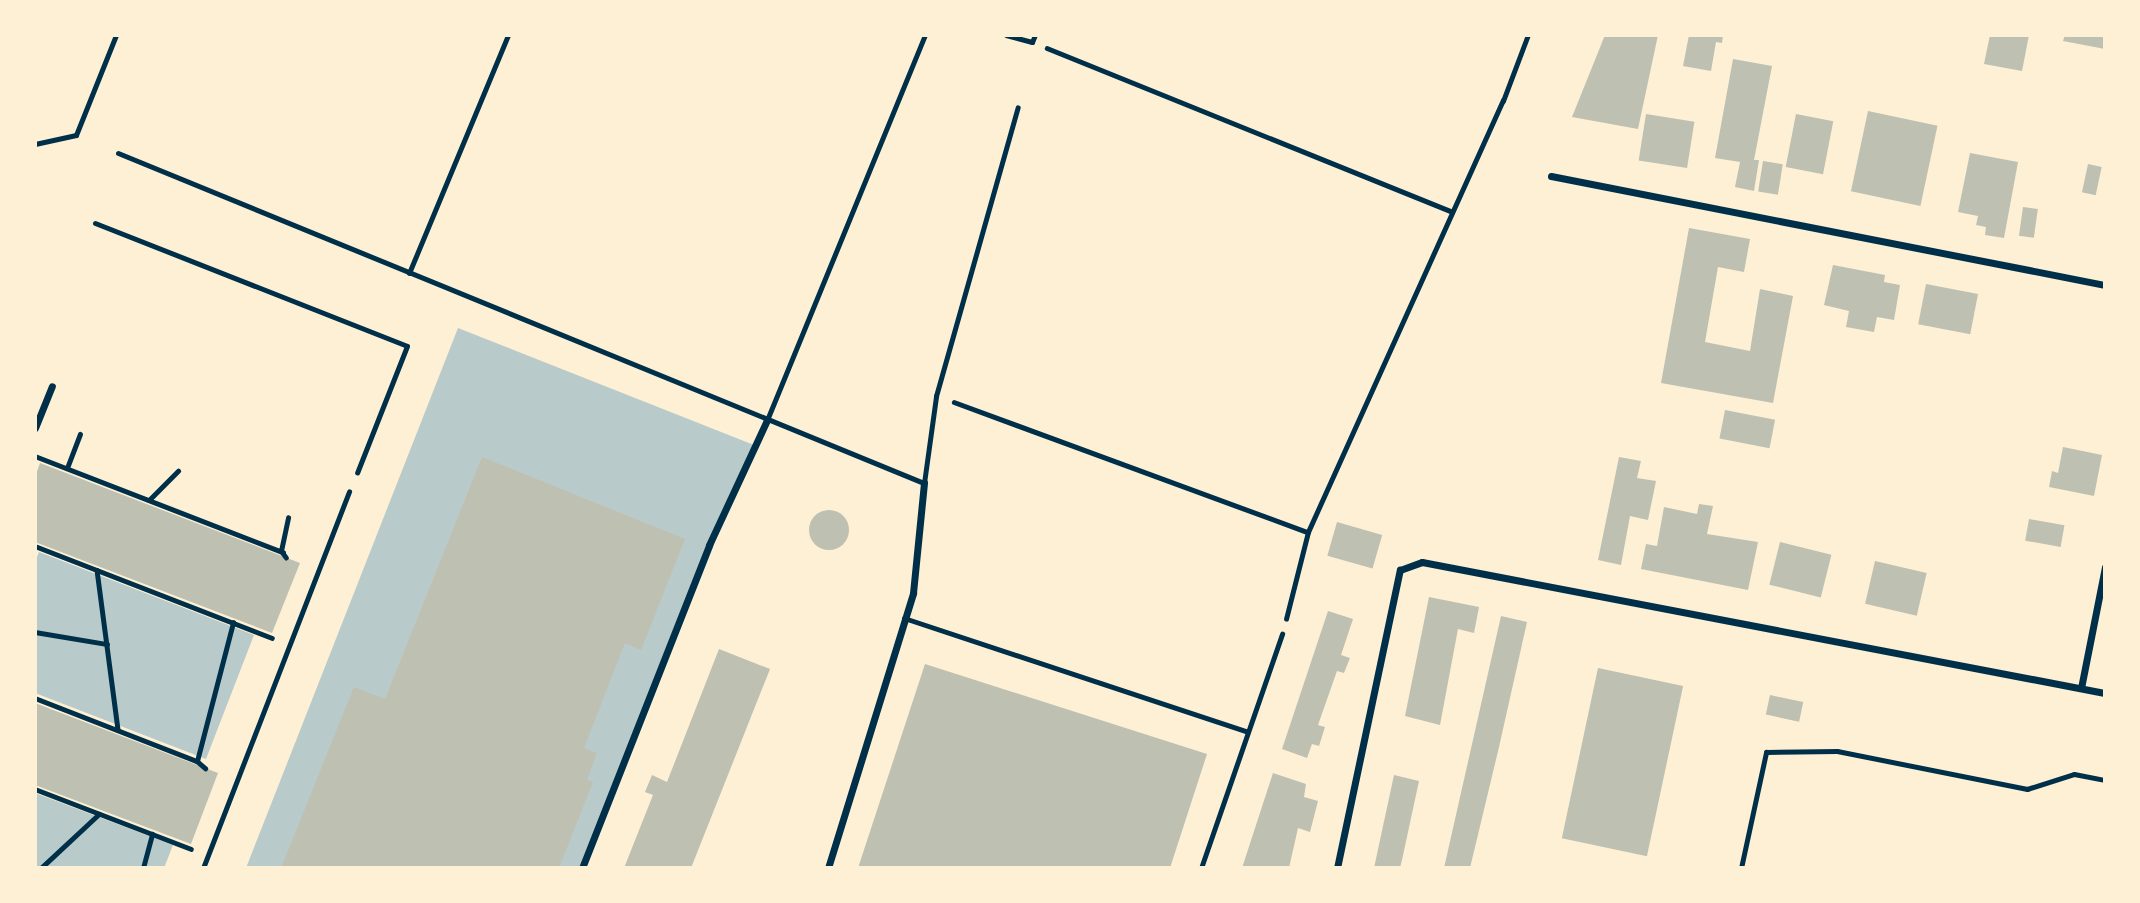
<!DOCTYPE html>
<html>
<head>
<meta charset="utf-8">
<style>
  body { margin:0 }
  #map { position:relative; width:2140px; height:903px; overflow:hidden; background:#fdf0d5; font-family:Raleway,sans-serif }
  div>[style] { position:absolute }
  [style*='--x'] { left:calc(var(--x)*1px); top:calc(var(--y)*1px); width:calc(var(--w)*1px); rotate:calc(var(--a)*1deg) }
  .green>* { inset:0; background:#b9caca }
  .building>* { inset:0; background:#bec0b2; transform-origin:0 0 }
  .round { border-radius:50% }
  .path>* { height:4.5px; margin:-2.25px; padding:0 2.25px; transform-origin:2.25px; border-radius:2.25px; background:#003049 }
  .service>* { height:5px; margin:-2.5px; padding:0 2.5px; transform-origin:2.5px; border-radius:2.5px; background:#003049 }
  .minor>* { height:7px; margin:-3.5px; padding:0 3.5px; transform-origin:3.5px; border-radius:3.5px; background:#003049 }
  span { translate:-50% -50%; white-space:nowrap; text-align:center; line-height:1.15; -webkit-text-stroke:5px #fdf0d5; paint-order:stroke }
  .frame { position:absolute; inset:0; border:37px solid #fdf0d5; pointer-events:none }
</style>
</head>
<body>
<div id="map">
  <div class="green">
    <div style="clip-path:polygon(458px 328px,754px 445px,584px 868px,246px 868px)"></div>
    <div style="clip-path:polygon(39px 552px,254px 635px,206px 759px,35px 693px,35px 562px)"></div>
    <div style="clip-path:polygon(35px 793px,173px 845px,164px 868px,35px 868px)"></div>
  </div>
  <div class="building">
    <div style="clip-path:polygon(1605px 35px,1658px 35px,1638px 129px,1572px 117px)"></div>
    <div style="clip-path:polygon(1689px 35px,1723px 35px,1722px 43px,1716px 42px,1711px 71px,1683px 66px)"></div>
    <div style="clip-path:polygon(1990px 35px,2029px 35px,2022px 71px,1984px 64px)"></div>
    <div style="clip-path:polygon(2065px 35px,2105px 35px,2105px 49px,2063px 41px)"></div>
    <div style="clip-path:polygon(1733px 59px,1772px 66px,1754px 160px,1759px 160px,1754px 191px,1735px 187px,1740px 162px,1715px 158px)"></div>
    <div style="left:1868px;top:111px;width:71px;height:82px;rotate:12deg"></div>
    <div style="left:1646px;top:114px;width:49px;height:47px;rotate:9deg"></div>
    <div style="left:1796px;top:114px;width:38px;height:54px;rotate:11deg"></div>
    <div style="clip-path:polygon(1970px 153px,2018px 162px,2004px 238px,1985px 235px,1986px 227px,1976px 225px,1978px 216px,1958px 212px)"></div>
    <div style="left:1763px;top:161px;width:20px;height:31px;rotate:9deg"></div>
    <div style="left:2088px;top:164px;width:14px;height:29px;rotate:12deg"></div>
    <div style="left:2023px;top:207px;width:15px;height:29px;rotate:8deg"></div>
    <div style="clip-path:polygon(1689px 228px,1750px 239px,1744px 272px,1718px 267px,1705px 342px,1750px 351px,1760px 289px,1793px 296px,1773px 403px,1661px 383px)"></div>
    <div style="clip-path:polygon(1833px 265px,1885px 275px,1884px 282px,1900px 285px,1894px 320px,1877px 317px,1874px 332px,1846px 327px,1849px 311px,1824px 305px)"></div>
    <div style="left:1926px;top:284px;width:53px;height:41px;rotate:11deg"></div>
    <div style="left:1725px;top:410px;width:51px;height:29px;rotate:11deg"></div>
    <div style="clip-path:polygon(2063px 447px,2102px 455px,2094px 496px,2049px 487px,2052px 471px,2058px 473px)"></div>
    <div style="clip-path:polygon(482px 457px,685px 539px,641px 650px,625px 643px,584px 748px,597px 753px,587px 780px,593px 782px,559px 868px,281px 868px,354px 687px,385px 699px)"></div>
    <div style="clip-path:polygon(1619px 457px,1641px 461px,1637px 478px,1656px 481px,1648px 520px,1630px 516px,1621px 565px,1598px 560px)"></div>
    <div style="clip-path:polygon(40px 463px,300px 563px,272px 633px,35px 542px,35px 477px)"></div>
    <div style="clip-path:polygon(1699px 504px,1713px 506px,1707px 534px,1758px 542px,1748px 590px,1641px 569px,1646px 544px,1657px 546px,1664px 507px,1697px 514px)"></div>
    <div class="round" style="left:809px;top:510px;width:40px;height:40px"></div>
    <div style="left:2029px;top:519px;width:36px;height:22px;rotate:10deg"></div>
    <div style="left:1337px;top:522px;width:47px;height:35px;rotate:16deg"></div>
    <div style="left:1780px;top:542px;width:53px;height:44px;rotate:14deg"></div>
    <div style="left:1875px;top:561px;width:53px;height:44px;rotate:13deg"></div>
    <div style="clip-path:polygon(1429px 597px,1479px 607px,1474px 633px,1458px 629px,1440px 725px,1405px 716px)"></div>
    <div style="clip-path:polygon(1328px 611px,1353px 619px,1341px 655px,1350px 658px,1344px 673px,1337px 671px,1318px 725px,1325px 727px,1319px 746px,1312px 744px,1307px 758px,1282px 749px)"></div>
    <div style="clip-path:polygon(1501px 616px,1527px 622px,1499px 747px,1470px 868px,1444px 868px)"></div>
    <div style="clip-path:polygon(719px 649px,770px 669px,691px 868px,624px 868px,653px 795px,645px 792px,652px 775px,667px 782px)"></div>
    <div style="clip-path:polygon(925px 664px,1207px 754px,1170px 868px,858px 868px)"></div>
    <div style="left:1598px;top:668px;width:87px;height:174px;rotate:12deg"></div>
    <div style="left:1770px;top:695px;width:34px;height:20px;rotate:12deg"></div>
    <div style="clip-path:polygon(35px 703px,218px 773px,191px 844px,35px 785px)"></div>
    <div style="clip-path:polygon(1273px 773px,1306px 784px,1304px 797px,1318px 801px,1310px 832px,1298px 828px,1289px 868px,1242px 868px)"></div>
    <div style="clip-path:polygon(1394px 775px,1419px 781px,1402px 860px,1400px 868px,1374px 868px)"></div>
  </div>
  <div class="path">
    <div style="--x:1047;--y:48;--w:437;--a:22"></div>
    <div style="--x:954;--y:402;--w:377;--a:20.2"></div>
    <div style="--x:35;--y:456;--w:266;--a:21.2"></div>
    <div style="--x:67;--y:468;--w:36;--a:-69"></div>
    <div style="--x:149;--y:500;--w:41;--a:-45"></div>
    <div style="--x:35;--y:546;--w:254;--a:21.2"></div>
    <div style="--x:286;--y:558;--w:9;--a:-126"></div>
    <div style="--x:281;--y:551;--w:34;--a:-78"></div>
    <div style="--x:97;--y:570;--w:161;--a:82.5"></div>
    <div style="--x:1286;--y:619;--w:90;--a:-75.8"></div>
    <div style="--x:1308;--y:532;--w:473;--a:-65.7"></div>
    <div style="--x:1503;--y:101;--w:71;--a:-69.3"></div>
    <div style="--x:35;--y:632;--w:73;--a:9.5"></div>
    <div style="--x:35;--y:698;--w:174;--a:21.3"></div>
    <div style="--x:197;--y:761;--w:143;--a:-75.4"></div>
    <div style="--x:197;--y:761;--w:11;--a:41"></div>
    <div style="--x:35;--y:789;--w:167;--a:21"></div>
    <div style="--x:41;--y:868;--w:79;--a:-43"></div>
    <div style="--x:143;--y:868;--w:35;--a:-75"></div>
  </div>
  <div class="service">
    <div style="--x:1006;--y:35;--w:27;--a:15"></div>
    <div style="--x:1032;--y:42;--w:8;--a:-67"></div>
    <div style="--x:35;--y:144;--w:42;--a:-12.4"></div>
    <div style="--x:76;--y:135;--w:108;--a:-68.2"></div>
    <div style="--x:118;--y:153;--w:871;--a:22.27"></div>
    <div style="--x:924;--y:483;--w:88;--a:-82.1"></div>
    <div style="--x:936;--y:396;--w:300;--a:-74.2"></div>
    <div style="--x:95;--y:223;--w:335;--a:21.5"></div>
    <div style="--x:407;--y:346;--w:136;--a:111.5"></div>
    <div style="--x:409;--y:273;--w:258;--a:-67.4"></div>
    <div style="--x:767;--y:420;--w:416;--a:-67.7"></div>
    <div style="--x:904;--y:618;--w:360;--a:18.3"></div>
    <div style="--x:203;--y:868;--w:404;--a:-68.8"></div>
    <div style="--x:1201;--y:868;--w:248;--a:-70.9"></div>
    <div style="--x:1741;--y:868;--w:119;--a:-77.8"></div>
    <div style="--x:1766;--y:752;--w:71;--a:-0.8"></div>
    <div style="--x:1837;--y:751;--w:194;--a:11.3"></div>
    <div style="--x:2027;--y:789;--w:49;--a:-17.7"></div>
    <div style="--x:2074;--y:774;--w:32;--a:11"></div>
  </div>
  <div class="minor">
    <div style="--x:1551;--y:176;--w:565;--a:11.13"></div>
    <div style="--x:35;--y:428;--w:45;--a:-68"></div>
    <div style="--x:2081;--y:688;--w:123;--a:-78.8"></div>
    <div style="--x:582;--y:868;--w:347;--a:-68.5"></div>
    <div style="--x:709;--y:545;--w:138;--a:-65.1"></div>
    <div style="--x:828;--y:868;--w:288;--a:-72.8"></div>
    <div style="--x:913;--y:593;--w:111;--a:-84.3"></div>
    <div style="--x:1337;--y:868;--w:305;--a:-78.1"></div>
    <div style="--x:1400;--y:570;--w:23;--a:-20"></div>
    <div style="--x:1422;--y:562;--w:695;--a:10.86"></div>
  </div>
  <div class="frame"></div>
</div>
</body>
</html>
